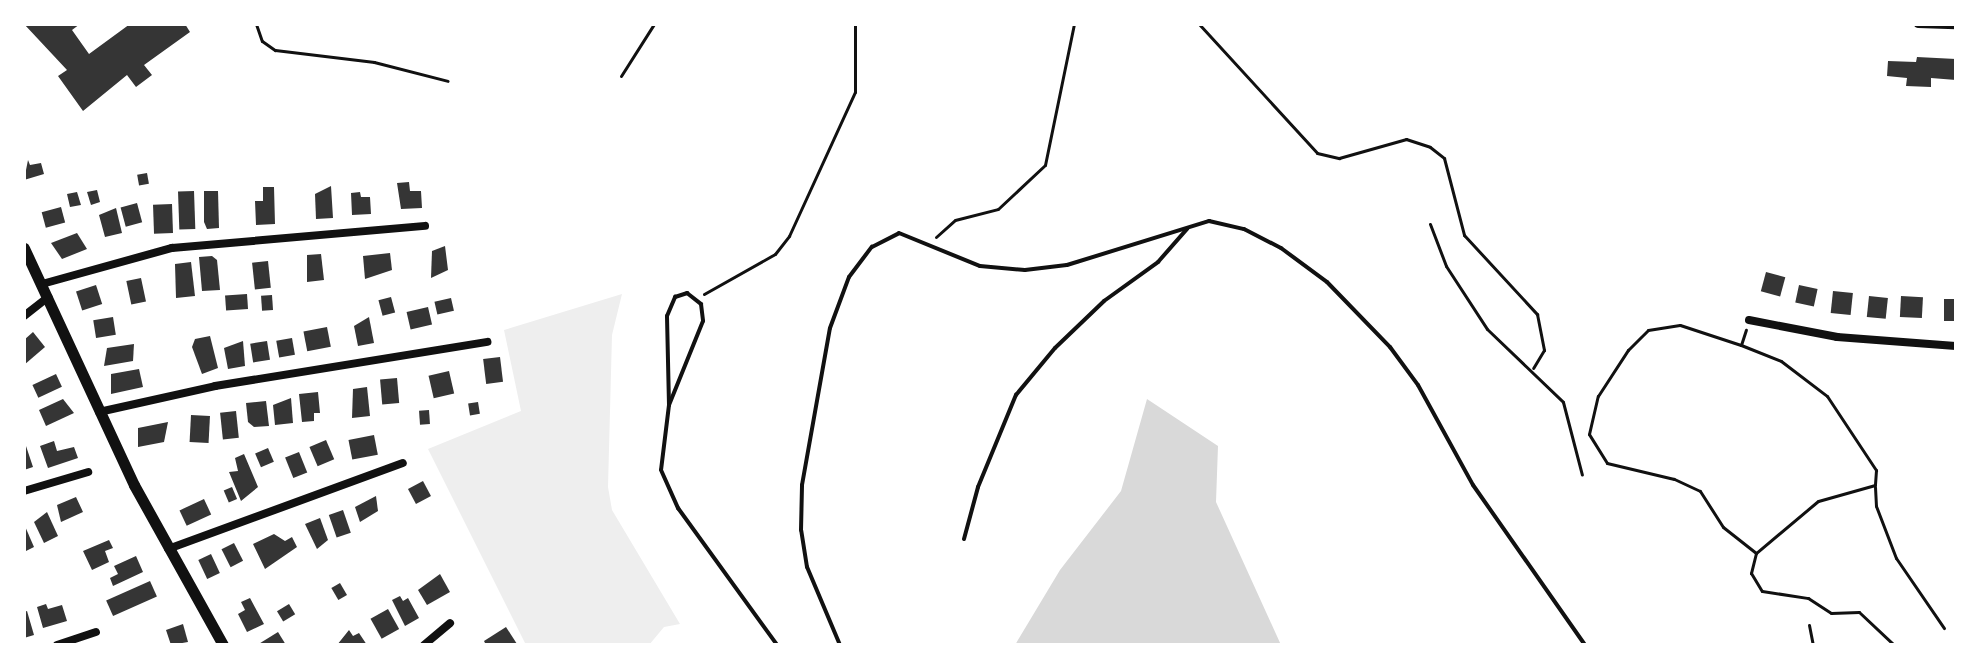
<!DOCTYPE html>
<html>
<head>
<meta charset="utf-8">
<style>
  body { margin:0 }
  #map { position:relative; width:1980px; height:669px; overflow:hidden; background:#fff; font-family:"DejaVu Sans",sans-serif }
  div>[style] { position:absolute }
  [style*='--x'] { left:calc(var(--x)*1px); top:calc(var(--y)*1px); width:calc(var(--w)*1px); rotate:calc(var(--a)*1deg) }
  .green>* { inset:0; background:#eee }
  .water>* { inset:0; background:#d9d9d9 }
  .building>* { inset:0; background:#353535; transform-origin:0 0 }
  .path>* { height:3px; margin:-1.5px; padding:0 1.5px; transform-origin:1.5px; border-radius:1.5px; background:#111 }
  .service>* { height:4px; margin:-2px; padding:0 2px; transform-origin:2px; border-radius:2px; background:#111 }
  .minor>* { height:8px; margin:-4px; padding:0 4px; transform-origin:4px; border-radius:4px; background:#111 }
  .secondary>* { height:11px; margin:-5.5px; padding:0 5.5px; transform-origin:5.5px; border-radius:5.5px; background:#111 }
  span { translate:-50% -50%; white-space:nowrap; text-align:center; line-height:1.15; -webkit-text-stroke:6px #fff; paint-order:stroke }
  .frame { position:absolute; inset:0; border:26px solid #fff; pointer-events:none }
</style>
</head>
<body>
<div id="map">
  <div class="green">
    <div style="clip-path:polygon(622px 294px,612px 335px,608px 487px,612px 510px,680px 624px,664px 627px,649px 645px,526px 645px,428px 449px,521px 411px,504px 330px)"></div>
  </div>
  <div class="water">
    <div style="clip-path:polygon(1147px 399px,1218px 446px,1216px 502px,1281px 645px,1015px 645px,1060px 570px,1121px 491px)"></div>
  </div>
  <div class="building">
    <div style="clip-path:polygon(24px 24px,80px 24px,72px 30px,89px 54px,130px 24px,185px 24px,190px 32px,144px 65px,152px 75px,136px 87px,127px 75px,83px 111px,58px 76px,67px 70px)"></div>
    <div style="clip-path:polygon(1917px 57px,1956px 59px,1956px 80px,1931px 78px,1931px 87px,1906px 86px,1907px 78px,1887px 76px,1888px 61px,1916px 62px)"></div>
    <div style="clip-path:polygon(28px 160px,30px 165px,41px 163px,44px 174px,24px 180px)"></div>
    <div style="left:147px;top:173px;width:11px;height:10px;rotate:80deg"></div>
    <div style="clip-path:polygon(409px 182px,410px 191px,421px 191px,422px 208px,401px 209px,397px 183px)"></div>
    <div style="clip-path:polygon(331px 186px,333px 218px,316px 219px,315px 194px)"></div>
    <div style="clip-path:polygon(263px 187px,274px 187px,275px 224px,256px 225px,255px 201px,263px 201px)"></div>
    <div style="clip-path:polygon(97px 190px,100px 202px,91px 205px,87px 192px)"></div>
    <div style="left:194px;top:191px;width:38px;height:16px;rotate:88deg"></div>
    <div style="clip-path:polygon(204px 191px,218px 191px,219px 228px,207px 229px,204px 222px)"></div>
    <div style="clip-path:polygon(77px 192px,81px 205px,70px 207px,67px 194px)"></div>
    <div style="clip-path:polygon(360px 192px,361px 197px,370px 197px,371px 214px,352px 215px,351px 193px)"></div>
    <div style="left:137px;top:203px;width:20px;height:17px;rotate:75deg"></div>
    <div style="left:172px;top:204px;width:29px;height:19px;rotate:88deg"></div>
    <div style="left:61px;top:207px;width:16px;height:20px;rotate:75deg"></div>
    <div style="clip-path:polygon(116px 208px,122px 233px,105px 237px,99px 215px)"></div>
    <div style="clip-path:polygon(77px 233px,87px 249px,62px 259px,51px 243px)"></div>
    <div style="clip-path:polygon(445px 246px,448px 270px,431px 278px,432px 251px)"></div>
    <div style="clip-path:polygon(390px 253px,392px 270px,365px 279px,363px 256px)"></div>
    <div style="clip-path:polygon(321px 254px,324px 280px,307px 282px,307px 255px)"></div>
    <div style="clip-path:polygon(212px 256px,217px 260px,220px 290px,202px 291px,199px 257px)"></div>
    <div style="left:268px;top:261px;width:27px;height:16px;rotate:84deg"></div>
    <div style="clip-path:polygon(191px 262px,195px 296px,176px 298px,175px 264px)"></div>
    <div style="left:1766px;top:272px;width:20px;height:20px;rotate:15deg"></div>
    <div style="left:141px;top:278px;width:24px;height:15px;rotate:78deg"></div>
    <div style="left:96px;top:285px;width:20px;height:21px;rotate:72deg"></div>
    <div style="left:1799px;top:285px;width:19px;height:18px;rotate:12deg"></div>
    <div style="left:1833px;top:291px;width:20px;height:22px;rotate:6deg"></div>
    <div style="left:247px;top:294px;width:15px;height:22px;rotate:86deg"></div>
    <div style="left:272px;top:295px;width:15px;height:11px;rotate:86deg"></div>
    <div style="left:1869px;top:296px;width:19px;height:21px;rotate:6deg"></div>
    <div style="left:1901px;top:296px;width:22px;height:21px;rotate:3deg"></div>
    <div style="left:391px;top:297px;width:16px;height:13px;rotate:75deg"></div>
    <div style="left:451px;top:298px;width:13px;height:17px;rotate:77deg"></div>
    <div style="left:1944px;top:299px;width:12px;height:22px"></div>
    <div style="left:428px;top:307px;width:18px;height:22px;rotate:77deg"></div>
    <div style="left:113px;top:317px;width:18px;height:20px;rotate:81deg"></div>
    <div style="clip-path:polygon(369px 317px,374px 343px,358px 346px,354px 326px)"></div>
    <div style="left:327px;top:327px;width:20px;height:24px;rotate:79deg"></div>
    <div style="clip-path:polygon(33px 332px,45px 347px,24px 365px,24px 340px)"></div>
    <div style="clip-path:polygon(210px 336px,218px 368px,202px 374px,192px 347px,195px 339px)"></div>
    <div style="left:292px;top:338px;width:17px;height:16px;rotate:80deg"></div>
    <div style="clip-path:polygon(243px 341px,245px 366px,228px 369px,224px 348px)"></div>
    <div style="left:267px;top:341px;width:19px;height:17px;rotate:81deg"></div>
    <div style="clip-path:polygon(134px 344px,133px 361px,104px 366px,107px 348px)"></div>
    <div style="left:500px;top:357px;width:25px;height:17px;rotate:83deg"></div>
    <div style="clip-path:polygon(139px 369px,143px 387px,111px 394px,111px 374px)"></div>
    <div style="left:449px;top:371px;width:23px;height:21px;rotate:77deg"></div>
    <div style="left:56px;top:374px;width:14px;height:26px;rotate:65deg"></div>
    <div style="left:397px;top:378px;width:25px;height:17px;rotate:85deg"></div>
    <div style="clip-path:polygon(367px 387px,370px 416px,352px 418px,353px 389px)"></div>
    <div style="clip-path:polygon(318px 392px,320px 413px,314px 413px,314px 421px,302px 422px,299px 394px)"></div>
    <div style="clip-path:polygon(291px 398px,293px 423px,275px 425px,273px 405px)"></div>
    <div style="clip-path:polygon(63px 399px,74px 413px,46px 426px,39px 410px)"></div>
    <div style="clip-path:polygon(266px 401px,269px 426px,254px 427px,248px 422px,246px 403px)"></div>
    <div style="left:478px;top:402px;width:12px;height:10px;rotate:81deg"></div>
    <div style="left:429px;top:410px;width:14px;height:10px;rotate:86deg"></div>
    <div style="left:236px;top:411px;width:27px;height:16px;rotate:84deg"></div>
    <div style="left:191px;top:415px;width:19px;height:27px;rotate:3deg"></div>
    <div style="clip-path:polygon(168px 422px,164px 442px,138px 447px,138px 428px)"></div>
    <div style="left:374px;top:435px;width:20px;height:26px;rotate:79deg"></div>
    <div style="clip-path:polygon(24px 440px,33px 467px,24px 470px)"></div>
    <div style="left:326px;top:440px;width:21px;height:18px;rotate:67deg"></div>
    <div style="clip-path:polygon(54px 441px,57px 451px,74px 447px,78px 458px,48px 468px,40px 446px)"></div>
    <div style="left:268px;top:448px;width:15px;height:14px;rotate:67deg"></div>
    <div style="left:299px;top:452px;width:22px;height:15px;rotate:68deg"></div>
    <div style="clip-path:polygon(244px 454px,258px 487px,241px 501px,229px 472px,238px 471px,235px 458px)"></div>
    <div style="left:423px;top:481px;width:17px;height:17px;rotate:62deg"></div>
    <div style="left:232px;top:487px;width:13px;height:9px;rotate:67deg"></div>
    <div style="clip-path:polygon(376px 496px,378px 511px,360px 522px,355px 507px)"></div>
    <div style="clip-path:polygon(76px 497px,83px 512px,61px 522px,57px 505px)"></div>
    <div style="left:204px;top:499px;width:17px;height:27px;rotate:65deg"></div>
    <div style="left:343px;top:510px;width:24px;height:15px;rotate:71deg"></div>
    <div style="clip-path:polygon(47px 512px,58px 536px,44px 543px,34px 522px)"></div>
    <div style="clip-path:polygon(320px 518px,328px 540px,317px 549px,305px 524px)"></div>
    <div style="clip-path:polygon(24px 524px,34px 547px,24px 552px)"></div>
    <div style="clip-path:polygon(274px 534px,285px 541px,292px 537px,297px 547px,265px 569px,253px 544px)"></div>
    <div style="clip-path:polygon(109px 540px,113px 548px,105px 551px,109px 562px,92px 570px,83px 551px)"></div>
    <div style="left:234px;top:543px;width:20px;height:14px;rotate:63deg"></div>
    <div style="left:211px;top:554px;width:21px;height:14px;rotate:65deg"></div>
    <div style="clip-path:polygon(136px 556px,143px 572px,113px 586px,110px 578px,118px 574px,114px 566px)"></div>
    <div style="clip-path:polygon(440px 574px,450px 592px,427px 605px,418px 590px)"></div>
    <div style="left:150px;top:581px;width:17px;height:48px;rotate:66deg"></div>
    <div style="left:340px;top:583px;width:14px;height:10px;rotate:60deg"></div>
    <div style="clip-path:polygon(400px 596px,403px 601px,408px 598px,419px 618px,405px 626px,392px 600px)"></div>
    <div style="clip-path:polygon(250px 598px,264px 624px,247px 632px,238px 614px,245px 610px,241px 602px)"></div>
    <div style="clip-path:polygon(46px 604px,48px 609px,62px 605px,67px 621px,43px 628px,37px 607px)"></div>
    <div style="left:289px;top:604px;width:12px;height:14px;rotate:59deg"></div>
    <div style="left:388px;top:609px;width:23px;height:20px;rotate:61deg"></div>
    <div style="clip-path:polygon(27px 611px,34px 635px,24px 638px,24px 612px)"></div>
    <div style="clip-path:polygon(183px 624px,188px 642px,171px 645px,166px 630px)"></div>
    <div style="clip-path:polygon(506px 627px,517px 644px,486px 645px,484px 641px)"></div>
    <div style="clip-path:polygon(349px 630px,353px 636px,359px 633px,367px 645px,337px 645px)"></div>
    <div style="clip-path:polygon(278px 632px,286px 645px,257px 645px)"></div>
  </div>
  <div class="path">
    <div style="--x:256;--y:24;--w:18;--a:71"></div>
    <div style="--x:262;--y:41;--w:16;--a:35"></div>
    <div style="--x:275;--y:50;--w:100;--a:6.9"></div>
    <div style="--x:374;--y:62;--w:76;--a:14.4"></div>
    <div style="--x:1199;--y:24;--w:175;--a:47.5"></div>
    <div style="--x:1317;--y:153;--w:23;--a:13"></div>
    <div style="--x:1339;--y:158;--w:70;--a:-15.8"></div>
    <div style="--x:1406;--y:139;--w:25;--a:18"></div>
    <div style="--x:1430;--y:147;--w:18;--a:38"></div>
    <div style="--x:1444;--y:158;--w:80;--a:75.4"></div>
    <div style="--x:1464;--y:235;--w:108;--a:47.3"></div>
    <div style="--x:1537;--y:314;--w:37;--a:79"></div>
    <div style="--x:1544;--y:350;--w:21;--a:121"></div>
    <div style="--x:621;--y:76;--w:62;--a:-57.6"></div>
    <div style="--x:1430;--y:224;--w:45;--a:69.1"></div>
    <div style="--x:1446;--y:266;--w:75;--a:56.9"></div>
    <div style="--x:1487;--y:329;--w:105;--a:43.8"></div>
    <div style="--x:1563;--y:402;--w:75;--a:75.4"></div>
    <div style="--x:936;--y:237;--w:25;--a:-42"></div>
    <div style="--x:955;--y:220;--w:44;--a:-14.3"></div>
    <div style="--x:998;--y:209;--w:64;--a:-43.1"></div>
    <div style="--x:1045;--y:165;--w:144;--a:-78.4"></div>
    <div style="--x:704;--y:294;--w:81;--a:-29.4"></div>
    <div style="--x:775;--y:254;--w:23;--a:-52"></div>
    <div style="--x:789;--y:236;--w:158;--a:-65.4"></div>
    <div style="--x:855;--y:92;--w:68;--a:-90"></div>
    <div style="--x:1741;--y:345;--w:43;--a:21.8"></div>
    <div style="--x:1781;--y:361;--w:58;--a:37.3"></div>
    <div style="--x:1827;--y:396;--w:89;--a:56.5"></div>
    <div style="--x:1876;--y:470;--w:15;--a:94"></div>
    <div style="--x:1875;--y:485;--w:59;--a:164.3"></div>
    <div style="--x:1818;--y:501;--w:81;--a:140"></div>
    <div style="--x:1756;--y:553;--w:42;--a:-141.8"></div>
    <div style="--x:1723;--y:527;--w:43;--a:-122.6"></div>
    <div style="--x:1700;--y:491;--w:29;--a:-155"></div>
    <div style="--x:1674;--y:479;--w:69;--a:-166.6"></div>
    <div style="--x:1607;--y:463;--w:34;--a:-122"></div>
    <div style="--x:1589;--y:434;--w:39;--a:-77"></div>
    <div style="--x:1598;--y:396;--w:55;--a:-56.9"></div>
    <div style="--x:1628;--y:350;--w:28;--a:-45"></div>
    <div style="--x:1648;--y:330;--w:32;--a:-9"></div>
    <div style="--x:1680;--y:325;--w:64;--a:18.2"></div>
    <div style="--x:1741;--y:345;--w:16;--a:-72"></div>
    <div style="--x:1875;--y:487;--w:19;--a:87"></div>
    <div style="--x:1876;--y:506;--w:56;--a:69"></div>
    <div style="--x:1896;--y:558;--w:85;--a:55.6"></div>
    <div style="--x:1756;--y:553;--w:21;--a:104"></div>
    <div style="--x:1751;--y:573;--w:21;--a:59"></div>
    <div style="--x:1762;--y:591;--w:47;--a:8.7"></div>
    <div style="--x:1808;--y:598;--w:27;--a:33"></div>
    <div style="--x:1831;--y:613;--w:28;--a:-2"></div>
    <div style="--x:1859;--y:612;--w:48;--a:43.3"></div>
    <div style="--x:1809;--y:625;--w:20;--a:79"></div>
  </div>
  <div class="service">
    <div style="--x:669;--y:405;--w:89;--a:-91.3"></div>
    <div style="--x:667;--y:316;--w:21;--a:-67"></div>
    <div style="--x:675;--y:297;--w:13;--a:-18"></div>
    <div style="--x:687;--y:293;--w:18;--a:38"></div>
    <div style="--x:701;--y:304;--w:17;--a:83"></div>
    <div style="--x:703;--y:321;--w:91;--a:112"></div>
    <div style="--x:669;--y:405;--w:65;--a:97"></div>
    <div style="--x:661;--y:470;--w:42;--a:65.9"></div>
    <div style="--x:678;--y:508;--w:169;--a:54.1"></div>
    <div style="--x:964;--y:539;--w:54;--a:-74.9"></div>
    <div style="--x:978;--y:487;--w:100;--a:-67.6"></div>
    <div style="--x:1016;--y:395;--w:61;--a:-50.3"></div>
    <div style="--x:1055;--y:348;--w:68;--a:-43.8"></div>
    <div style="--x:1104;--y:301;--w:67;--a:-35.8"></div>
    <div style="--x:1158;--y:262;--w:44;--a:-48.7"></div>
    <div style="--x:840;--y:645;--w:85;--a:-112.9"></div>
    <div style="--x:807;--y:567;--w:37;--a:-99"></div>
    <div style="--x:801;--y:530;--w:45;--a:-88.7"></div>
    <div style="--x:802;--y:485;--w:159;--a:-79.9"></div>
    <div style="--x:830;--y:328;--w:54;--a:-69.6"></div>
    <div style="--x:849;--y:277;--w:38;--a:-53"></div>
    <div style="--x:872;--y:247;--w:30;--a:-27"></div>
    <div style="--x:899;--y:233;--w:87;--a:22.2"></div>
    <div style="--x:980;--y:266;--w:45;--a:5.1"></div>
    <div style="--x:1025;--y:270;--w:42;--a:-6.8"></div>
    <div style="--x:1067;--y:265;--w:149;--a:-17.2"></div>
    <div style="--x:1209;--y:221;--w:36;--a:13"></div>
    <div style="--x:1244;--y:229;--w:42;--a:27.2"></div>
    <div style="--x:1281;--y:248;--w:57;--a:36.5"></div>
    <div style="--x:1327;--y:282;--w:91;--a:45.9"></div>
    <div style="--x:1390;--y:347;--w:47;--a:53.6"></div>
    <div style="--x:1418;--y:385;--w:114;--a:61.2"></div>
    <div style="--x:1473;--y:485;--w:195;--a:55"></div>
  </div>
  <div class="minor">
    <div style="--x:1918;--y:24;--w:38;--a:2"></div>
    <div style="--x:42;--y:284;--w:135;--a:-15.5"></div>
    <div style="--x:172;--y:248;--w:254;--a:-5"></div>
    <div style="--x:24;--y:316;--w:31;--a:-38"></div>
    <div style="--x:1749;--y:320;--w:90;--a:10.9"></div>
    <div style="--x:1837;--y:337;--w:119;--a:4.3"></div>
    <div style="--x:99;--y:412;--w:119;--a:-12.6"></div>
    <div style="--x:215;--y:386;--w:276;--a:-9.2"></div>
    <div style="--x:24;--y:491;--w:67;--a:-16.5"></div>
    <div style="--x:168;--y:549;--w:250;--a:-20.1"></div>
    <div style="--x:57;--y:645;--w:41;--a:-18.4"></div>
    <div style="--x:424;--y:645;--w:34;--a:-40"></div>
  </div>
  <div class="secondary">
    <div style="--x:24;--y:248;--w:261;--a:65.1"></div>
    <div style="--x:134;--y:485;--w:183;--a:60.9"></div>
  </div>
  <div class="frame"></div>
</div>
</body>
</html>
